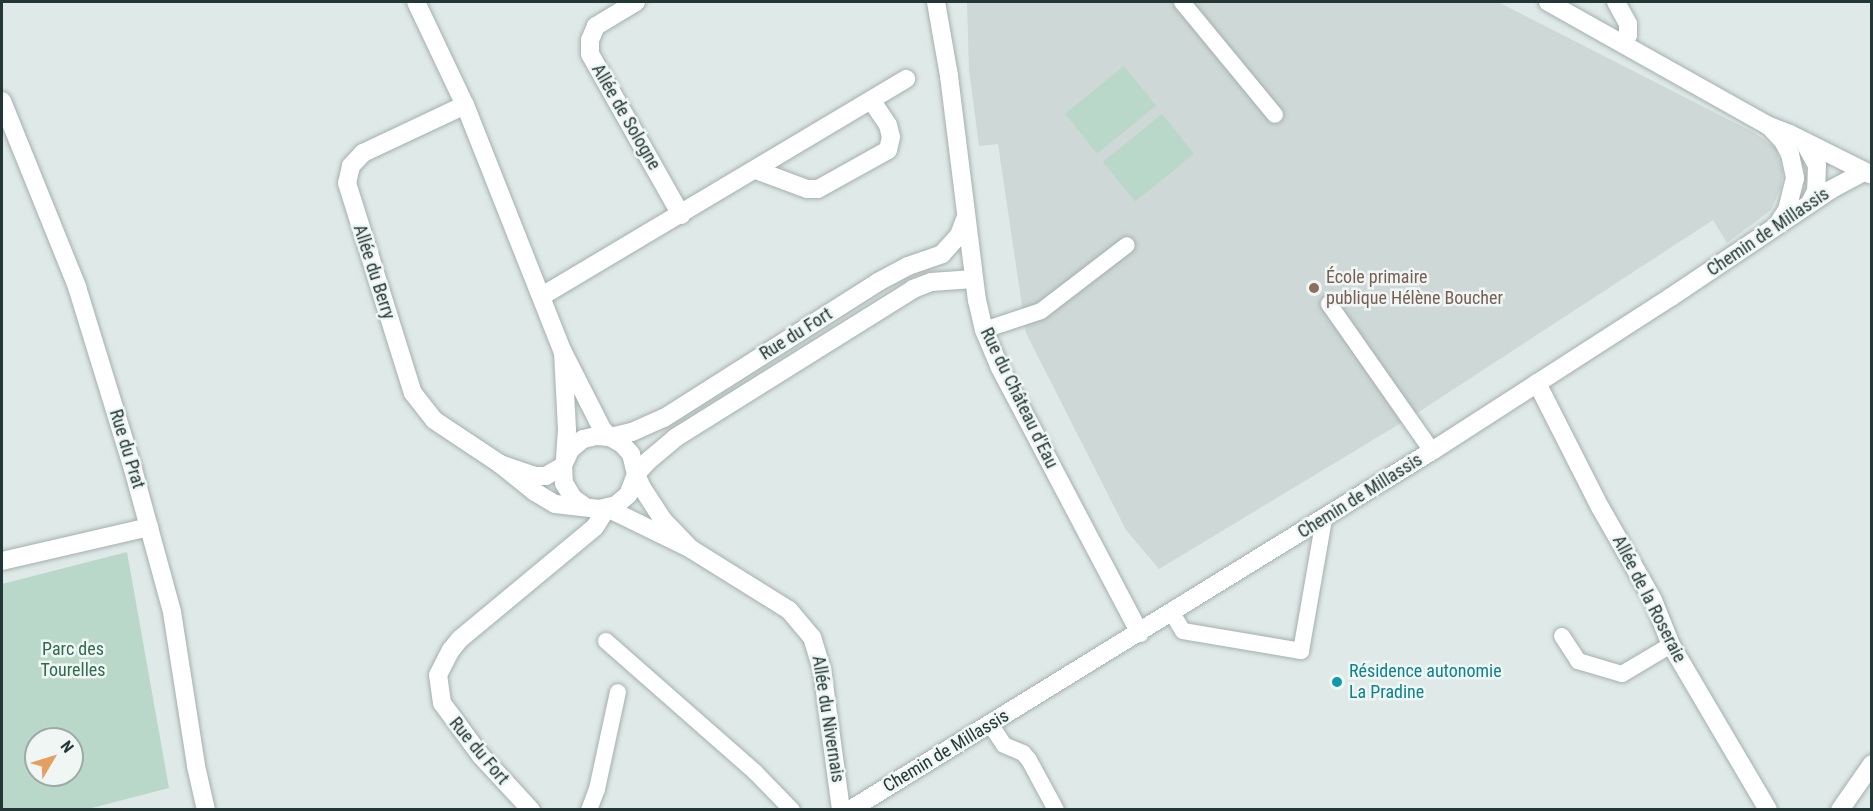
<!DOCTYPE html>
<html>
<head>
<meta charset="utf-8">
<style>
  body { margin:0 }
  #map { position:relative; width:1873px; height:811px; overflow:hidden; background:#dfe9e7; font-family:"Roboto Condensed",sans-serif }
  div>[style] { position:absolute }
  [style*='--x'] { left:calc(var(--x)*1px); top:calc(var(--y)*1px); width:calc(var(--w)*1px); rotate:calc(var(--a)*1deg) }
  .built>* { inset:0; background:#ced8d6 }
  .green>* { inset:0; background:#bad8c9; transform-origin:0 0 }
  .roads { filter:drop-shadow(0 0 2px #a3b0ae) drop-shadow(0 0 2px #a3b0ae) }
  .service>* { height:16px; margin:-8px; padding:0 8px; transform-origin:8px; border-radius:8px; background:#fff }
  .minor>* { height:18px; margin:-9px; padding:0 9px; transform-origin:9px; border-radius:9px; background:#fff }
  .dots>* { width:16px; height:16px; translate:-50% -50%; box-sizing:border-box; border:3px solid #eff6f4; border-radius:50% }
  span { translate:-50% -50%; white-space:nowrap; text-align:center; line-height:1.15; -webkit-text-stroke:5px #eff6f4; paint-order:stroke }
  .street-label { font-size:18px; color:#223736 }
  .education-label { font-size:18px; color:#785e54 }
  .left { translate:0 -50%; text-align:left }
  .park-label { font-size:18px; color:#306a53 }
  .culture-label { font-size:18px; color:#0d838f }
  .frame { position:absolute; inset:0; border:3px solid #223736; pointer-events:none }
  .north { position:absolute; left:24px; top:727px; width:60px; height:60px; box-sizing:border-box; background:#eff6f4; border:2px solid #9daaa8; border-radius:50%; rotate:52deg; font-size:16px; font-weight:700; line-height:24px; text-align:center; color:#223736 }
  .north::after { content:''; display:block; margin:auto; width:21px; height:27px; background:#e49f62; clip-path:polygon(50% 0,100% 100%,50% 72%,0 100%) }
</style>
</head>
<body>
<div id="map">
  <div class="built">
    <div style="clip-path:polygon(967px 2px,1498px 2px,1755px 133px,1776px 148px,1783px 172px,1781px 187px,1771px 210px,1727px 243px,1713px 220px,1411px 417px,1159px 569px,1126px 530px,1026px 333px,998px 144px,979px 146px,969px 70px)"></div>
  </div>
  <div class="green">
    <div style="left:1124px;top:66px;width:51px;height:76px;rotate:51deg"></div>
    <div style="left:1162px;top:114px;width:51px;height:76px;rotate:51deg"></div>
    <div style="clip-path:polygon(evenodd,127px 552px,169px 788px,88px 809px,2px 809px,2px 584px,127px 552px,36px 739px,72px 739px,72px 775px,36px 775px,36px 739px)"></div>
  </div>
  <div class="roads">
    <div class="service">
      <div style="--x:1182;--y:2;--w:146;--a:50.5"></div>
      <div style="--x:1329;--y:304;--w:179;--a:55"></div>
      <div style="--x:984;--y:330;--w:60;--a:-18.4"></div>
      <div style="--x:1041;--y:311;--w:108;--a:-37.5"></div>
      <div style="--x:1172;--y:613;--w:21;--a:59"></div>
      <div style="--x:1183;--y:631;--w:120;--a:9.6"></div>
      <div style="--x:1301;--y:651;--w:134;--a:-80.1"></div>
      <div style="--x:1562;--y:636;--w:30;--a:57"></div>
      <div style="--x:1578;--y:661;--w:46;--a:16.5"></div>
      <div style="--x:1622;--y:674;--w:57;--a:-30.6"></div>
      <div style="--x:606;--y:641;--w:198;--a:41.3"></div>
      <div style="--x:755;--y:772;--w:53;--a:45.8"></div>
      <div style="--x:990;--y:724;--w:25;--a:56"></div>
      <div style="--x:1004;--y:745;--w:21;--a:23"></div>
      <div style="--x:1023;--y:753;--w:9;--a:49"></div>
      <div style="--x:1029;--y:760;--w:57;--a:61.6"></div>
      <div style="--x:589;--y:810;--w:22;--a:-69"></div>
      <div style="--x:597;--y:789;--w:99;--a:-77.8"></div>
    </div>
    <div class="minor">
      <div style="--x:416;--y:2;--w:114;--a:64.6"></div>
      <div style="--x:465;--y:105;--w:266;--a:68.4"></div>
      <div style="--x:636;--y:2;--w:47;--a:149"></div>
      <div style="--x:596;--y:26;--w:15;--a:113"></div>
      <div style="--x:590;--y:40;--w:14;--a:90"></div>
      <div style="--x:590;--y:54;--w:185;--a:60.5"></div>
      <div style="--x:936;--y:2;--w:75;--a:80"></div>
      <div style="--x:949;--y:76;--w:226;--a:82.9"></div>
      <div style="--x:977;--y:300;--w:31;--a:77"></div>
      <div style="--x:984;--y:330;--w:39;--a:67"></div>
      <div style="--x:999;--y:366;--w:302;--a:62.2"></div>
      <div style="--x:1548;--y:2;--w:253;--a:29.3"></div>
      <div style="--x:1769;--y:126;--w:22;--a:21"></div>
      <div style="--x:1790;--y:134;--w:89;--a:26.6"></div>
      <div style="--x:1616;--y:2;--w:25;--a:61"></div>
      <div style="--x:1628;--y:24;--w:11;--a:90"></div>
      <div style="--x:1628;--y:35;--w:9;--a:117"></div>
      <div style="--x:2;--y:101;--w:201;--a:68"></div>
      <div style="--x:77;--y:287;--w:190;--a:72.9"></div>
      <div style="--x:133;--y:469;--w:148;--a:74.7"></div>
      <div style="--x:172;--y:612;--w:156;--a:81.1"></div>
      <div style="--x:196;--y:766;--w:45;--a:77.2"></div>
      <div style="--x:465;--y:105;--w:113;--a:154.8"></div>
      <div style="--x:363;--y:153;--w:18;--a:133"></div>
      <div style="--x:351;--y:166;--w:17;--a:103"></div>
      <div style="--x:347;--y:183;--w:220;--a:72.6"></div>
      <div style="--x:413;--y:393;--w:34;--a:52"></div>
      <div style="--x:434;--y:420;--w:79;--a:33.7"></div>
      <div style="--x:1770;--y:127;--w:19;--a:47"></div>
      <div style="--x:1783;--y:141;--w:15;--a:62"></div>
      <div style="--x:1790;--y:154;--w:25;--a:78"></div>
      <div style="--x:1795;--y:178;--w:33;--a:104"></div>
      <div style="--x:1787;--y:210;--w:17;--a:123"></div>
      <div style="--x:1804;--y:142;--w:26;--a:61"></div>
      <div style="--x:1817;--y:165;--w:26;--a:92"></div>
      <div style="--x:1816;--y:191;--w:13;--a:117"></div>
      <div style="--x:756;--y:170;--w:54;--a:20.4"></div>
      <div style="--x:807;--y:189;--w:11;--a:0"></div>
      <div style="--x:818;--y:189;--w:80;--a:-29.1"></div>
      <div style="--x:888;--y:150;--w:13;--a:-77"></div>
      <div style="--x:891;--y:137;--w:12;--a:-104"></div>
      <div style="--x:888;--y:125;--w:30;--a:-124"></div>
      <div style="--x:542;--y:296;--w:424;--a:-30.8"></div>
      <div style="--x:1537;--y:383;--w:139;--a:63.1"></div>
      <div style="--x:1600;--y:507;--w:107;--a:60.3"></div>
      <div style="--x:1653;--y:600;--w:48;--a:68.2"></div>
      <div style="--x:1671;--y:645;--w:191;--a:59.5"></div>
      <div style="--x:565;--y:458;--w:28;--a:-86"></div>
      <div style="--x:567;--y:430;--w:78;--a:-92.9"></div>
      <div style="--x:563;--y:352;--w:86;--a:63.1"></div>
      <div style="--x:602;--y:429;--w:11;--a:45"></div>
      <div style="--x:610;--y:437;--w:23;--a:-13"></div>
      <div style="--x:632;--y:432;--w:35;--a:-24"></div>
      <div style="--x:664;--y:418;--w:254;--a:-32.4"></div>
      <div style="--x:878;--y:282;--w:34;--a:-28"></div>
      <div style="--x:908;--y:266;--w:36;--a:-19"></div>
      <div style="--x:942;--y:254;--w:25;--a:-48"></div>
      <div style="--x:959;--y:235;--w:19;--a:-69"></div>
      <div style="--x:563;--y:466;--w:20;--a:150"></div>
      <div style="--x:546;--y:476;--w:11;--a:180"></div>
      <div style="--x:535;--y:476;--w:37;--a:-161"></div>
      <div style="--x:500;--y:464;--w:45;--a:38.7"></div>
      <div style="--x:535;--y:492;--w:23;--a:31"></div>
      <div style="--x:555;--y:504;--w:44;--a:6.5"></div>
      <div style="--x:599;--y:509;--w:17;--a:-13"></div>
      <div style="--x:616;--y:505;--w:16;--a:-40"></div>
      <div style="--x:628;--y:495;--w:22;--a:-69"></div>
      <div style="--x:636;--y:474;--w:21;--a:-104"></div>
      <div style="--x:631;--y:454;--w:13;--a:-132"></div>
      <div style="--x:622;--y:444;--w:14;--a:-150"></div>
      <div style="--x:610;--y:437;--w:14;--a:-176"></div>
      <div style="--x:596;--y:436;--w:13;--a:167"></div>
      <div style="--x:583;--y:439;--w:17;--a:140"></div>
      <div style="--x:570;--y:450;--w:17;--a:114"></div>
      <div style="--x:563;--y:466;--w:17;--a:87"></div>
      <div style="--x:564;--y:483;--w:17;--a:59"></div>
      <div style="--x:573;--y:498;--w:12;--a:35"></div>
      <div style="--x:691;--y:549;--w:115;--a:31.9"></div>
      <div style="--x:789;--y:610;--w:35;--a:50"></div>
      <div style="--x:812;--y:637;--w:34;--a:73"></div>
      <div style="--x:822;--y:669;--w:142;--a:82.3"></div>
      <div style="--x:2;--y:561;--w:151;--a:-13"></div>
      <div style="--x:531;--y:810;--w:74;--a:-132.8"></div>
      <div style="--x:481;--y:756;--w:66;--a:-126.3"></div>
      <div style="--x:442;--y:703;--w:28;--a:-98"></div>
      <div style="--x:438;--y:675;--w:28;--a:-63"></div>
      <div style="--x:451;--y:650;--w:14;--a:-51"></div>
      <div style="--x:460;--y:639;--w:175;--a:-39.7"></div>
      <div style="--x:595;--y:527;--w:22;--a:-58"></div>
      <div style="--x:607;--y:508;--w:93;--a:26"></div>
      <div style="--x:691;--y:549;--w:40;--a:-134"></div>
      <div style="--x:663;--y:520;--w:38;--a:-123"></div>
      <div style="--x:642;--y:488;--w:15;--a:-113"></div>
      <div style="--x:636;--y:474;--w:18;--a:-47"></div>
      <div style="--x:648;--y:461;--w:35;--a:-40"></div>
      <div style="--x:675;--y:438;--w:281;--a:-32"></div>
      <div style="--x:913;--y:289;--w:19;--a:-21"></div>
      <div style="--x:931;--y:282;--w:43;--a:-4"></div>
      <div style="--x:850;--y:810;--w:684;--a:-31.67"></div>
      <div style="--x:1432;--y:451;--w:284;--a:-32.8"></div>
      <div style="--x:1671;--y:297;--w:192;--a:-33.9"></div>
      <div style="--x:1830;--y:190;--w:38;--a:-28"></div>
      <div style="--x:1840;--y:810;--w:56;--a:-55.2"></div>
    </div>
  </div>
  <div class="dots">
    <div style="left:1314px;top:288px;background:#8d6e63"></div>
    <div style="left:1337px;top:682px;background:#0f9aa8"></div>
  </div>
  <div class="street-label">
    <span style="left:626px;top:117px;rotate:60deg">Allée de Sologne</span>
    <span style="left:1768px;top:232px;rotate:-34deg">Chemin de Millassis</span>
    <span style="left:374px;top:272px;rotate:72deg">Allée du Berry</span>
    <span style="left:796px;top:334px;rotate:-32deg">Rue du Fort</span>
    <span style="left:1019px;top:398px;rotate:64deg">Rue du Château d'Eau</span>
    <span style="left:127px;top:449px;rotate:73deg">Rue du Prat</span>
    <span style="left:1360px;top:496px;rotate:-32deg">Chemin de Millassis</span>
    <span style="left:1649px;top:599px;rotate:63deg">Allée de la Roseraie</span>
    <span style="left:828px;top:719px;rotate:81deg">Allée du Nivernais</span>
    <span style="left:479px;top:751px;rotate:50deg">Rue du Fort</span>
    <span style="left:946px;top:751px;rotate:-31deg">Chemin de Millassis</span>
  </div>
  <div class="education-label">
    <span class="left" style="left:1326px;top:288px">École primaire<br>publique Hélène Boucher</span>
  </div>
  <div class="park-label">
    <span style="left:73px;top:660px">Parc des<br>Tourelles</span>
  </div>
  <div class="culture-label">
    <span class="left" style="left:1349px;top:682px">Résidence autonomie<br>La Pradine</span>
  </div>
  <div class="frame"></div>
  <div class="north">N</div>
</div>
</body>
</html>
